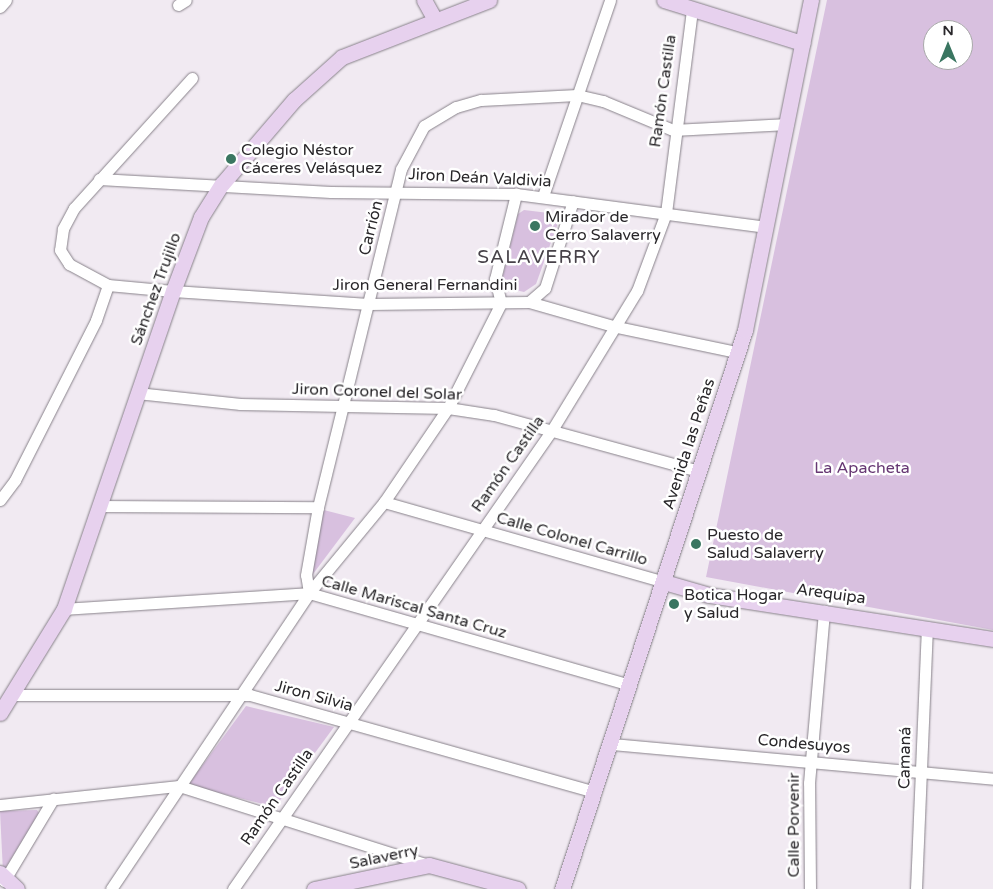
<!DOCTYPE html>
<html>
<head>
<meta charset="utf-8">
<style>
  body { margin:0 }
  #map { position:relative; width:993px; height:889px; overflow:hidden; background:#f1eaf2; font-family:"Varela Round",sans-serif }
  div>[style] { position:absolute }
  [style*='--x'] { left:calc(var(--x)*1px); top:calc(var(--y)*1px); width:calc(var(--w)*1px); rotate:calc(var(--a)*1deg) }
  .green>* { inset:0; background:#d8c0df }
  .roads { filter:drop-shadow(0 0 1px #88828a) drop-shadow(0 0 1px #88828a) }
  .street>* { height:11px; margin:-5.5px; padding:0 5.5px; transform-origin:5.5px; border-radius:5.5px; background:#fff }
  .secondary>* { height:15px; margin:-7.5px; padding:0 7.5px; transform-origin:7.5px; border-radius:7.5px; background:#e7d1ee }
  .dots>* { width:14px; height:14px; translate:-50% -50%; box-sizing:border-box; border:2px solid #fff; border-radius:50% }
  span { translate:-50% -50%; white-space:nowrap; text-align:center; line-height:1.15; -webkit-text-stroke:5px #fff; paint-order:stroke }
  .street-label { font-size:16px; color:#29272a }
  .poi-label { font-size:16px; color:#29272a }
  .left { translate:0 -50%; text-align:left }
  .park-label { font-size:16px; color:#663773 }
  .quarter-label { font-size:19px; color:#474249; letter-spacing:1px }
  .north { position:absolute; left:923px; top:20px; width:50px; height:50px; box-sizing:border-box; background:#fff; border:1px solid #a9a9aa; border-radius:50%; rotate:0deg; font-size:14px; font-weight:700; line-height:20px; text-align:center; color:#29272a }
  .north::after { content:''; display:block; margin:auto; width:18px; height:22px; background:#3a7661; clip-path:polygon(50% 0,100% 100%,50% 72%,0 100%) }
</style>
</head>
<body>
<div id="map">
  <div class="green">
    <div style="clip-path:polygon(evenodd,827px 0,993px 0,993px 630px,706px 577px,827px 0,933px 30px,963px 30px,963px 60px,933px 60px,933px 30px)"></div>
    <div style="clip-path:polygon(524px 210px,557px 214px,559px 220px,536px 284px,524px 292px,507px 288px,502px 279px,518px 214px)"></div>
    <div style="clip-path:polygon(316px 508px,355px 518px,310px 578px)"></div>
    <div style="clip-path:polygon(246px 706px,334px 727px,275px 807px,188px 785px)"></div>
    <div style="clip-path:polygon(37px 810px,39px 813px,3px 872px,0 811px)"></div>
  </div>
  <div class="roads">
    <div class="street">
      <div style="--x:178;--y:5;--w:9;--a:-32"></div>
      <div style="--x:0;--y:7;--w:9;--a:-49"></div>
      <div style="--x:192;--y:78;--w:176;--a:132.2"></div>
      <div style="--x:74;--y:208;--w:24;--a:118"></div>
      <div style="--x:63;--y:229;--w:21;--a:98"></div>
      <div style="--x:60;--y:250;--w:17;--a:57"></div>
      <div style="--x:69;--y:264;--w:44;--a:28.3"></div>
      <div style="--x:108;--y:285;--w:65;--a:5.3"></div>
      <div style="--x:173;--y:291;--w:196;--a:3.8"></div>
      <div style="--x:369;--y:304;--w:160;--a:-0.7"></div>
      <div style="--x:529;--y:302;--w:91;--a:15.9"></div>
      <div style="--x:617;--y:327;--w:123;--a:11.8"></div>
      <div style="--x:99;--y:179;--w:232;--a:3.2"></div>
      <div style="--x:331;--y:192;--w:185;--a:0.6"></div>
      <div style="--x:516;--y:194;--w:253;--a:7.5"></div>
      <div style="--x:543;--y:196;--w:207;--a:-71.1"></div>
      <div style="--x:529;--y:302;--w:21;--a:-41"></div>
      <div style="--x:545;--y:288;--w:91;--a:-72.2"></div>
      <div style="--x:137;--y:393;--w:104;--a:6.1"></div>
      <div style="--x:240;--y:404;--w:208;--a:1.1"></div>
      <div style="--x:448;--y:408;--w:47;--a:8.7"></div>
      <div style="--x:494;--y:415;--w:213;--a:15.3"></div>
      <div style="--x:0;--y:500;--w:25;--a:-53"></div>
      <div style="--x:15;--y:480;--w:179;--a:-63.1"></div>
      <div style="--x:96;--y:320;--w:37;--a:-71"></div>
      <div style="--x:384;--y:502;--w:291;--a:15.9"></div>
      <div style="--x:102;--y:506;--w:216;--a:0.3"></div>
      <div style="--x:309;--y:593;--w:18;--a:-99"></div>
      <div style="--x:306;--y:575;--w:69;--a:-80"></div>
      <div style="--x:318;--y:507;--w:348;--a:-76.2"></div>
      <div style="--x:401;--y:169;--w:49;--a:-61.9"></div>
      <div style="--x:424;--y:126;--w:37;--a:-31"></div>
      <div style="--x:456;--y:107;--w:26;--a:-16"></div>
      <div style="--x:481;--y:100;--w:96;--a:-3"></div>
      <div style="--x:577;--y:95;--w:27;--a:13"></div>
      <div style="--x:603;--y:101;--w:76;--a:22.5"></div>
      <div style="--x:673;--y:130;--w:115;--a:-3"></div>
      <div style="--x:64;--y:609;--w:246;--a:-3.7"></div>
      <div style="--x:309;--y:593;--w:334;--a:16"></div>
      <div style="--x:14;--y:695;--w:236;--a:0"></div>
      <div style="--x:250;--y:695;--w:359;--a:15.7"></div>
      <div style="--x:612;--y:744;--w:383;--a:5.2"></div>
      <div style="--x:0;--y:805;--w:180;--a:-6.1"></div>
      <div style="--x:179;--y:786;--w:261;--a:17.6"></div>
      <div style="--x:4;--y:881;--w:96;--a:-59.1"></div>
      <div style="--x:111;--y:889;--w:356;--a:-56.2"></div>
      <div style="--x:309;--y:593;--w:118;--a:-50.5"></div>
      <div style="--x:384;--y:502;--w:114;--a:-55.8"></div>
      <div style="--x:448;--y:408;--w:118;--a:-63.2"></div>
      <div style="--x:501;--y:303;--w:25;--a:-104"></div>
      <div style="--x:495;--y:279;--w:88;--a:-76.1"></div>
      <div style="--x:233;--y:889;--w:559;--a:-55.2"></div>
      <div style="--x:552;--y:430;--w:163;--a:-58.6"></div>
      <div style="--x:637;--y:291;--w:83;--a:-69.6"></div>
      <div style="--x:666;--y:213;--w:206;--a:-82.7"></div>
      <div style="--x:810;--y:889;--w:106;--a:-90.5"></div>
      <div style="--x:809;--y:783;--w:173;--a:-85"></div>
      <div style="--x:916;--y:889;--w:262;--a:-87.6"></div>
    </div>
    <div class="secondary">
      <div style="--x:424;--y:0;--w:21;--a:61"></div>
      <div style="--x:664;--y:0;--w:145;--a:17.3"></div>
      <div style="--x:664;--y:582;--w:47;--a:16.1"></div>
      <div style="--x:709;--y:595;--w:287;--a:8.8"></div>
      <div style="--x:0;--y:713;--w:122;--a:-58.4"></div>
      <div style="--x:64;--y:609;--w:336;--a:-71.1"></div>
      <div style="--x:173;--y:291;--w:79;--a:-69.3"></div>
      <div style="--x:201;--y:217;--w:39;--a:-58"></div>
      <div style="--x:222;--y:184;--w:111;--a:-49.4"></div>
      <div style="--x:294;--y:100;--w:64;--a:-41.9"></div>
      <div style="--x:342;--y:57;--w:158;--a:-21.2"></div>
      <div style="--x:0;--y:873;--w:23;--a:43"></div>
      <div style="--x:314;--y:889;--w:117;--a:-11.8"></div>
      <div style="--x:429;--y:865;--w:92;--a:15.1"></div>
      <div style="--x:562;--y:889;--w:588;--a:-71.87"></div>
      <div style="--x:745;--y:330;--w:337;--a:-78.7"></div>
    </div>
  </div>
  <div class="dots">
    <div style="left:231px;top:159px;background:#3a7661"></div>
    <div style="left:535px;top:226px;background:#3a7661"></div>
    <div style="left:696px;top:544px;background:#3a7661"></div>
    <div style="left:674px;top:604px;background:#3a7661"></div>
  </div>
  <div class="street-label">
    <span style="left:663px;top:91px;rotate:-82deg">Ramón Castilla</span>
    <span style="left:480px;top:178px;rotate:3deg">Jiron Deán Valdivia</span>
    <span style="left:371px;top:228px;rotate:-76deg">Carrión</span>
    <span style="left:425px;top:285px">Jiron General Fernandini</span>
    <span style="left:156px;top:289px;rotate:-70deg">Sánchez Trujillo</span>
    <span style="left:377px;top:392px;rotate:2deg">Jiron Coronel del Solar</span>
    <span style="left:689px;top:444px;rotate:-72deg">Avenida las Peñas</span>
    <span style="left:508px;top:464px;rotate:-55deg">Ramón Castilla</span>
    <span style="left:572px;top:539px;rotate:16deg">Calle Colonel Carrillo</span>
    <span style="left:831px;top:594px;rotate:8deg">Arequipa</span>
    <span style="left:414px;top:607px;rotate:16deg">Calle Mariscal Santa Cruz</span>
    <span style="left:314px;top:696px;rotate:15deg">Jiron Silvia</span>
    <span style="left:804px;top:744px;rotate:5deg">Condesuyos</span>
    <span style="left:905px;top:758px;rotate:-89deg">Camaná</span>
    <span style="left:277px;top:797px;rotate:-55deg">Ramón Castilla</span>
    <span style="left:794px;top:825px;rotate:-90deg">Calle Porvenir</span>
    <span style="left:384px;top:857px;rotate:-12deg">Salaverry</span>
  </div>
  <div class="poi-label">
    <span class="left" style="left:241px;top:159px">Colegio Néstor<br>Cáceres Velásquez</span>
    <span class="left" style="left:545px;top:226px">Mirador de<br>Cerro Salaverry</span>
    <span class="left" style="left:707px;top:544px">Puesto de<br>Salud Salaverry</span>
    <span class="left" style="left:684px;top:604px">Botica Hogar<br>y Salud</span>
  </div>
  <div class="park-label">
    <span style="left:862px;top:468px">La Apacheta</span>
  </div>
  <div class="quarter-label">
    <span style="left:539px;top:258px">SALAVERRY</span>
  </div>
  <div class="north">N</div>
</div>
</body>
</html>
